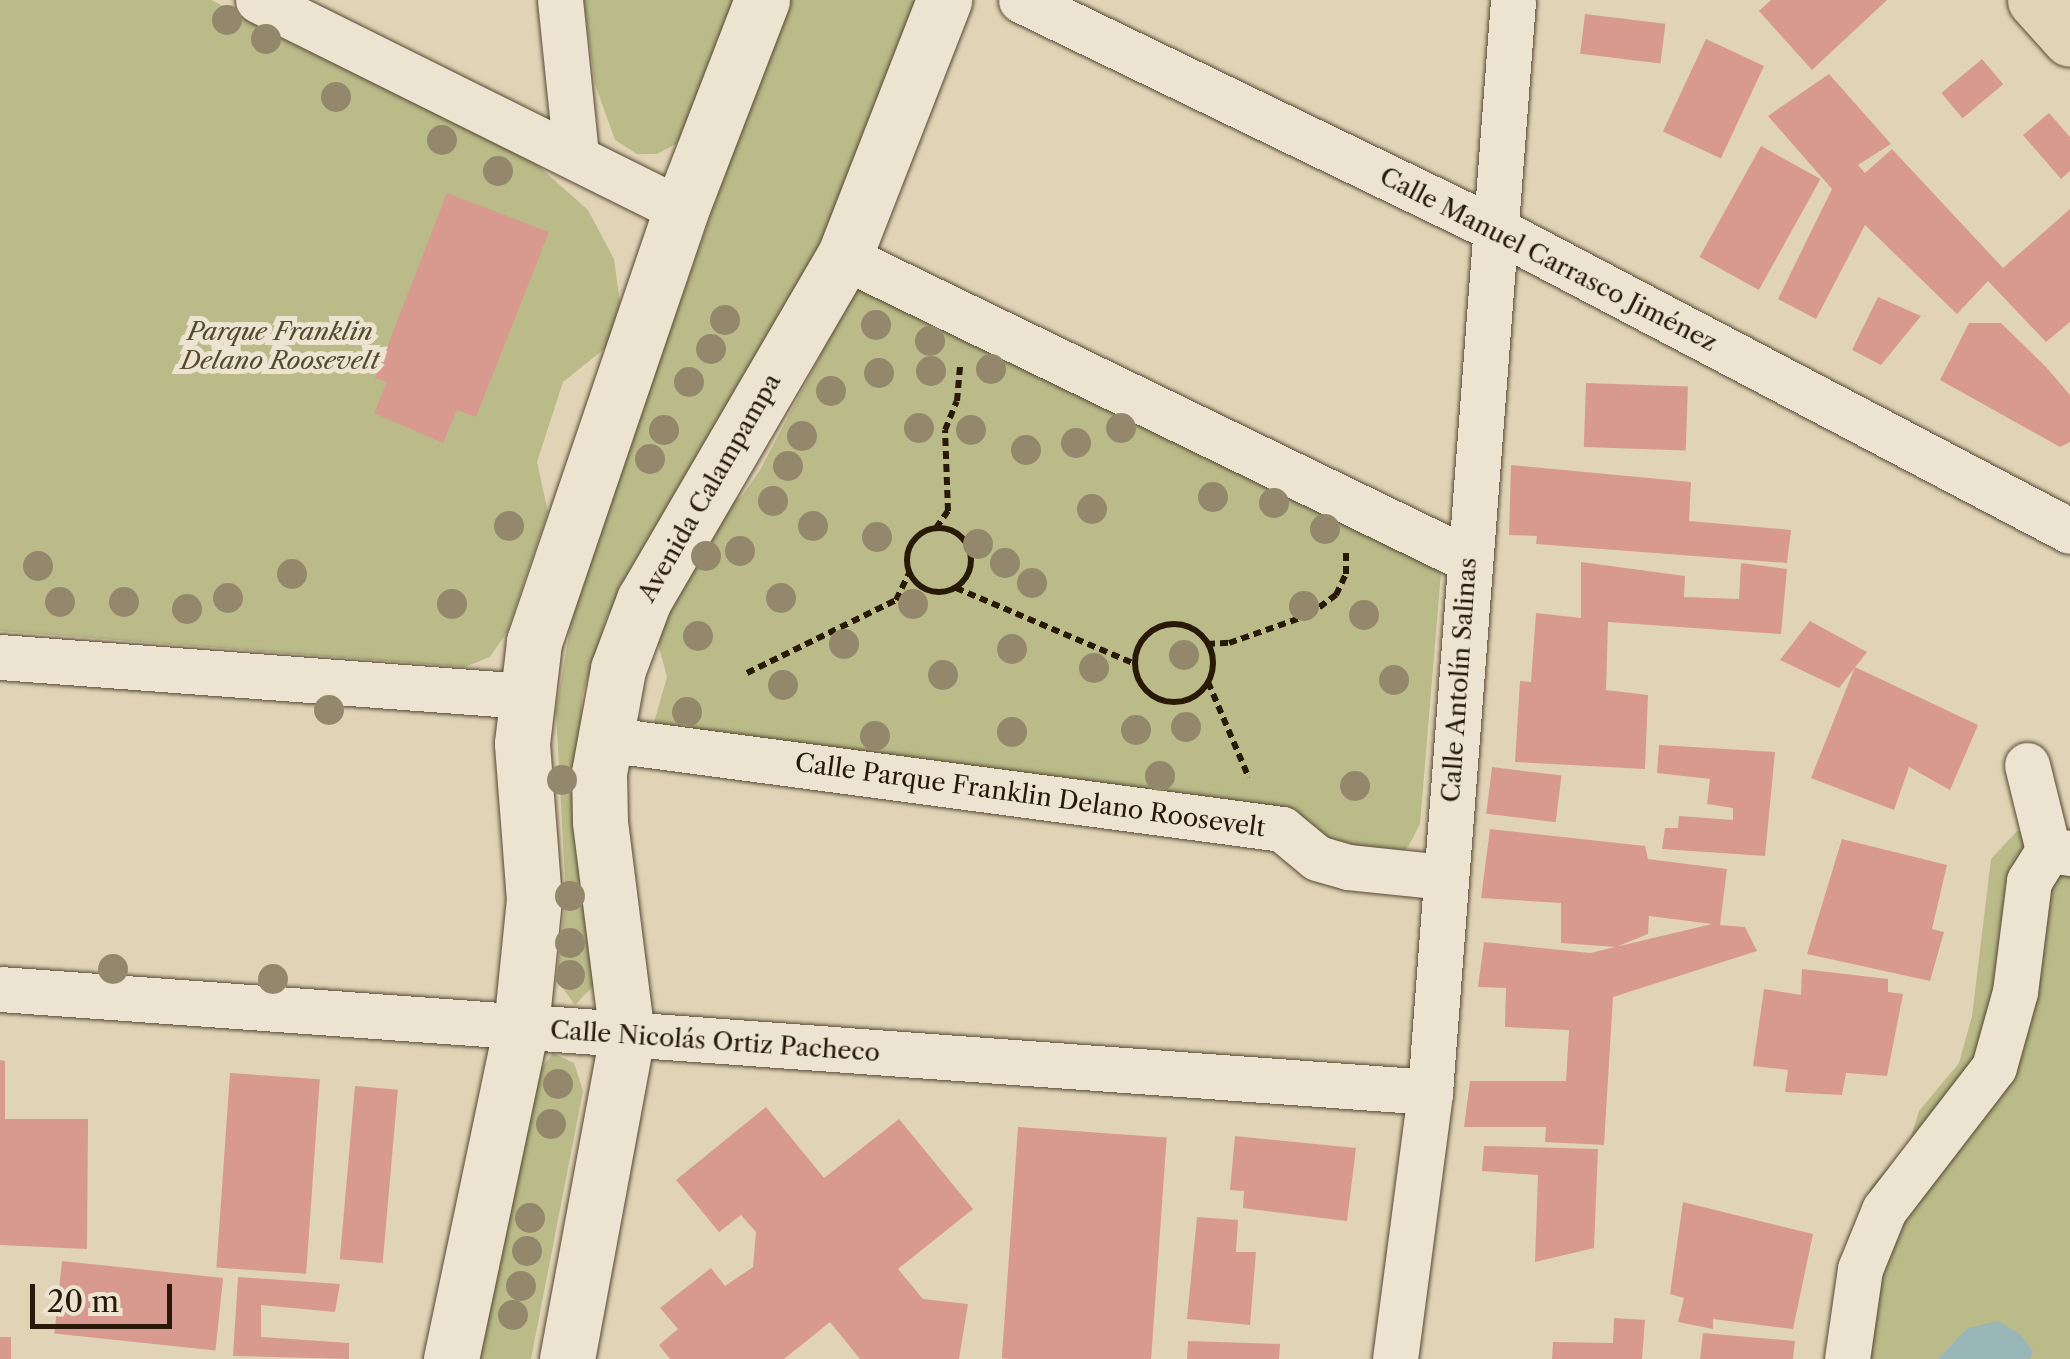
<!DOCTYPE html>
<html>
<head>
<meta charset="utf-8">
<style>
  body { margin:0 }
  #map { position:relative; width:2070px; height:1359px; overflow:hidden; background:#e1d4b6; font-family:"Libre Caslon Text",serif }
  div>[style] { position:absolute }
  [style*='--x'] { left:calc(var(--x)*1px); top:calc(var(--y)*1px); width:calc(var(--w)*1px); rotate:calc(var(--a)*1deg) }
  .green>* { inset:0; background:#babb89 }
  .water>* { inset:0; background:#98b6b7 }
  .building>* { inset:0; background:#d89a8f; transform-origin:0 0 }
  .path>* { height:6px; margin-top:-3px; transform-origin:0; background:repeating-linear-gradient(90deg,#291908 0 8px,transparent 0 13px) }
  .path>.ring { margin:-3px; padding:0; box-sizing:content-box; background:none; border:6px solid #291908; border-radius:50% }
  .roads { filter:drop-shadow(0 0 2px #574834) drop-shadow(0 0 2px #574834) }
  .street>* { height:45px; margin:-22.5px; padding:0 22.5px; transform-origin:22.5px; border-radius:22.5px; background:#ece3d0 }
  .secondary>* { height:55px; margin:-27.5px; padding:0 27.5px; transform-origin:27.5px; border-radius:27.5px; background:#ece3d0 }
  .highway>* { height:55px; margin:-27.5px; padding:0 27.5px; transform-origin:27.5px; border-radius:27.5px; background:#e1d4b6 }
  .trees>* { width:30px; height:30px; margin:-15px; border-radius:50%; background:#93886c }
  span { translate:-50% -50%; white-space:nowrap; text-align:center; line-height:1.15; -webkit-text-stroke:10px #ece3d0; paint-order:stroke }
  .street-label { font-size:25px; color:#291908 }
  .park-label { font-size:25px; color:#544a2f; font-style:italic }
  .scale { position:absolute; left:30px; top:1284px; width:142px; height:45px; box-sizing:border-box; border:5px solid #291908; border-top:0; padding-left:12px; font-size:30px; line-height:35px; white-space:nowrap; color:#291908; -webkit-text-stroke:8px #ece3d0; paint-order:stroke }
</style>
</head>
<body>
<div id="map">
  <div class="green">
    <div style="clip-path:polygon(0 0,211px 0,526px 155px,588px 210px,614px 259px,620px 303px,608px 346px,563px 382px,537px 462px,548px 512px,507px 632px,490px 657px,465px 667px,0 631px)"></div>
    <div style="clip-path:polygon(584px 0,737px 0,698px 120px,676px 144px,657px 154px,637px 154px,615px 140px,595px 84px)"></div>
    <div style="clip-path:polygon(787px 0,917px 0,825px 243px,607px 616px,582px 696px,579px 763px,595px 984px,575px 1005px,556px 979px,566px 898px,556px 711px,575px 598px)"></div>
    <div style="clip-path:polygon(858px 284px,1441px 572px,1420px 824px,1408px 847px,1393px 859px,653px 726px,667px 677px,656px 636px,717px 512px,742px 496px,760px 470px)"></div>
    <div style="clip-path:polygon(2017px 831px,2070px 834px,2070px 1359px,1829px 1359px,1871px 1186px,1908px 1146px,1919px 1111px,1959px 1063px,1972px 1016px,1991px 859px)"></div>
    <div style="clip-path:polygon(553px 1053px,574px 1063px,583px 1091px,531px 1359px,474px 1359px,532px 1081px)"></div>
  </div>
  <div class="water">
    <div style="clip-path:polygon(1998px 1321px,2020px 1334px,2033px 1351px,2030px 1359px,1938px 1359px,1968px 1328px)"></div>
  </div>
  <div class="building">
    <div style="clip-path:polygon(1771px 0,1887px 0,1812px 70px,1759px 11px)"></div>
    <div style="left:1585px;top:14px;width:81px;height:40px;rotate:7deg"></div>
    <div style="left:1706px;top:39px;width:64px;height:102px;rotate:25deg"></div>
    <div style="left:1982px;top:59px;width:33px;height:53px;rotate:50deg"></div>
    <div style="clip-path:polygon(1829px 74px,1891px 144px,1858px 165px,1865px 173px,1892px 149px,2003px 268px,2070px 209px,2070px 322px,2046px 342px,1988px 281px,1957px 314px,1865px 225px,1816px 319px,1778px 299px,1832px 189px,1768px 116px)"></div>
    <div style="clip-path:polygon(2049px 113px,2070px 137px,2070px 171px,2061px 179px,2023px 135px)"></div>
    <div style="left:1761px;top:146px;width:68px;height:127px;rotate:29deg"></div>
    <div style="clip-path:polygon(447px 193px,549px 232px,476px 417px,457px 410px,443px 443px,374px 413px,387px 382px,375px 378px)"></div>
    <div style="clip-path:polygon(1878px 297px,1921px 316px,1881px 365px,1852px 350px)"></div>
    <div style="clip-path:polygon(1969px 323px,2001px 323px,2046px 367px,2070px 395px,2070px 442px,2060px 447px,1940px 380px)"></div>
    <div style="left:1586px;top:383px;width:102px;height:64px;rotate:2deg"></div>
    <div style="clip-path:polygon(1511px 465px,1691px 482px,1689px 521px,1791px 530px,1787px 563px,1536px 544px,1537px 536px,1509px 535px)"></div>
    <div style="clip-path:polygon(1581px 562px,1685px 576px,1684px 597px,1739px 599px,1741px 563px,1787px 569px,1781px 634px,1608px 622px,1606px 690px,1648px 695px,1645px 769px,1515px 762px,1520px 681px,1531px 682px,1536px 613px,1581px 618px)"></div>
    <div style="clip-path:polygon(1810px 621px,1867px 652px,1839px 688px,1780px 660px)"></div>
    <div style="clip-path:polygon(1855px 667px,1978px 725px,1950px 790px,1909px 767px,1894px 810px,1811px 778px)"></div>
    <div style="clip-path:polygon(1659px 745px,1775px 752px,1765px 856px,1662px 849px,1665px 828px,1678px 828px,1679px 816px,1733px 820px,1733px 808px,1707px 804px,1710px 779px,1657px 773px)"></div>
    <div style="left:1492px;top:767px;width:70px;height:47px;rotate:7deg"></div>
    <div style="clip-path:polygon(1490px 829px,1645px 846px,1648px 859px,1727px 869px,1720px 925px,1745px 927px,1757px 951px,1613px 997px,1604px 1145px,1545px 1142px,1546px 1127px,1464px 1127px,1470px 1081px,1566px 1081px,1569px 1030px,1505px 1027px,1506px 988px,1478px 987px,1484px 942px,1590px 953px,1712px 924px,1649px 916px,1648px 934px,1616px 947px,1561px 943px,1561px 903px,1481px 898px)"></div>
    <div style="clip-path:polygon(1842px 839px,1947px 865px,1932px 929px,1944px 932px,1930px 981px,1807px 954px)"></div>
    <div style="clip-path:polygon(1802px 969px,1888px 979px,1888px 992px,1903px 994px,1887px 1076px,1846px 1073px,1842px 1095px,1785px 1092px,1788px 1070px,1753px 1066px,1764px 989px,1801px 995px)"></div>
    <div style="clip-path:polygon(0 1060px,5px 1061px,5px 1119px,88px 1119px,87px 1249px,0 1245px)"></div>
    <div style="left:230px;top:1073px;width:90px;height:195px;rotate:4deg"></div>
    <div style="left:355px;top:1086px;width:43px;height:174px;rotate:5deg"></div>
    <div style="clip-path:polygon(766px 1107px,824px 1178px,899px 1119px,973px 1209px,898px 1269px,923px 1299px,968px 1304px,959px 1359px,860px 1359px,830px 1322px,784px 1359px,670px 1359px,659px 1345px,678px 1329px,660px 1308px,711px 1268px,725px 1286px,753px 1267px,756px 1232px,741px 1215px,719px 1232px,676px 1180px)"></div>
    <div style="left:1018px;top:1127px;width:149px;height:232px;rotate:4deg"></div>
    <div style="clip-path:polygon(1235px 1136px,1356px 1148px,1347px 1221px,1243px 1208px,1244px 1191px,1230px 1190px)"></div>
    <div style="clip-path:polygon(1484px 1146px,1598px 1149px,1594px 1248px,1535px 1262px,1538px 1175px,1482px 1171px)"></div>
    <div style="clip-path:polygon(1683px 1202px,1813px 1234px,1793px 1329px,1713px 1319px,1713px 1329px,1678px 1322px,1684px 1298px,1670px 1294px)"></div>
    <div style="clip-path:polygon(1197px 1217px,1238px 1220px,1236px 1252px,1256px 1252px,1250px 1325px,1187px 1319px)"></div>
    <div style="left:62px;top:1261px;width:162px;height:73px;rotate:6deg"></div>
    <div style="clip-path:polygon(238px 1277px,340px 1284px,335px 1312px,261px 1305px,261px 1337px,349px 1343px,349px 1359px,233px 1356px)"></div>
    <div style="clip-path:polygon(1614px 1318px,1645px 1320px,1642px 1359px,1552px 1359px,1553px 1342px,1613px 1343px)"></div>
    <div style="clip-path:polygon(1703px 1333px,1795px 1341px,1793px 1359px,1700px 1359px)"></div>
    <div style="left:0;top:1337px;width:11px;height:22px"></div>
    <div style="clip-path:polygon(1188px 1341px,1280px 1344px,1279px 1359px,1187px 1359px)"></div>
  </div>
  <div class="path">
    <div style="--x:936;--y:528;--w:21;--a:-55"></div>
    <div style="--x:948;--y:511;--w:81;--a:-92.1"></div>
    <div style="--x:945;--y:430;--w:31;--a:-68"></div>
    <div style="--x:957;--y:401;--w:35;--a:-85"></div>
    <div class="ring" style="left:907px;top:528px;width:58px;height:58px"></div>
    <div style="--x:956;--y:588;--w:194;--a:23"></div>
    <div class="ring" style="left:1135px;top:624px;width:72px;height:72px"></div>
    <div style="--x:1207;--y:644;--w:22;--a:-3"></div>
    <div style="--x:1229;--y:643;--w:85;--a:-19.3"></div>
    <div style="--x:1309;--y:615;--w:34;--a:-37"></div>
    <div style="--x:1336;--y:595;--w:23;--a:-65"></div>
    <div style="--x:1346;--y:574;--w:25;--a:-90"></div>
    <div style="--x:747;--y:673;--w:166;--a:-26.1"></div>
    <div style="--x:896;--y:600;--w:30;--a:-64"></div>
    <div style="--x:1208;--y:682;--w:104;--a:66.9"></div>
  </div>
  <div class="roads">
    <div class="street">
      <div style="--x:258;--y:0;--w:472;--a:26.4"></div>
      <div style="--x:560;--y:0;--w:157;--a:84.1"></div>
      <div style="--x:1021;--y:0;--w:529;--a:25.79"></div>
      <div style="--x:1497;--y:230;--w:647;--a:27.71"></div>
      <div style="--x:844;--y:257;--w:695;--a:25.86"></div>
      <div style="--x:0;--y:657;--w:526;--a:4.25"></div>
      <div style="--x:604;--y:739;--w:684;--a:7.56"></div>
      <div style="--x:1282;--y:829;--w:45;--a:39.6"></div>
      <div style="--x:1317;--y:858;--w:32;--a:16"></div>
      <div style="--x:1348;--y:867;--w:98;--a:5.9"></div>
      <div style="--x:2027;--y:765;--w:88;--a:76.1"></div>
      <div style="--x:0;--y:989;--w:1434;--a:4.12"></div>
      <div style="--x:1395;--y:1359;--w:269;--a:-82.5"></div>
      <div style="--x:1430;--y:1092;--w:1095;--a:-85.65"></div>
      <div style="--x:1847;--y:1359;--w:91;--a:-81.8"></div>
      <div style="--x:1860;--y:1269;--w:64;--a:-67.9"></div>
      <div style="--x:1884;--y:1210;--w:180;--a:-52.4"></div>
      <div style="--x:1994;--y:1067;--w:78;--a:-74.4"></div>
      <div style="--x:2015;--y:992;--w:112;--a:-82.8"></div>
      <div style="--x:2029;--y:881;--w:36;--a:-58"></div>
      <div style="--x:2048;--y:850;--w:22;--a:8"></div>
    </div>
    <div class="secondary">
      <div style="--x:451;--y:1359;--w:339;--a:-78.1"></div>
      <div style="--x:521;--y:1027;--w:128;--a:-84.2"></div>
      <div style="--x:534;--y:900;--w:157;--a:-94.4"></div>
      <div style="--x:522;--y:743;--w:102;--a:-83.2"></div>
      <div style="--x:534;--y:642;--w:456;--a:-71.2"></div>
      <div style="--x:681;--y:210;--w:225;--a:-68.9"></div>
      <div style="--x:567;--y:1359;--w:329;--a:-79.5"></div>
      <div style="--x:627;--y:1036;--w:217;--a:-97.2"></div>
      <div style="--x:600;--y:821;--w:48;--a:-91.2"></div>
      <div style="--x:599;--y:773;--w:106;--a:-79.6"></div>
      <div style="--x:618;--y:669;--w:74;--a:-69.4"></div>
      <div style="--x:644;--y:600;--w:397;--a:-59.8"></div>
      <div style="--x:844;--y:257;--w:276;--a:-68.7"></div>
    </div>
    <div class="highway">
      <div style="--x:2035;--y:0;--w:52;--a:48.1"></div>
    </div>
  </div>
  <div class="trees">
    <div style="left:227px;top:20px"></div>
    <div style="left:266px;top:39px"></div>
    <div style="left:336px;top:97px"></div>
    <div style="left:442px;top:140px"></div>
    <div style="left:498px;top:171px"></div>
    <div style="left:725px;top:320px"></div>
    <div style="left:876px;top:325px"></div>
    <div style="left:930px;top:341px"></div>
    <div style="left:711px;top:349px"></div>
    <div style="left:991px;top:369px"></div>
    <div style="left:931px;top:371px"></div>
    <div style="left:879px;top:373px"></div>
    <div style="left:689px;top:382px"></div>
    <div style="left:831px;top:391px"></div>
    <div style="left:919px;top:428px"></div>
    <div style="left:1121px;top:428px"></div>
    <div style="left:664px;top:430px"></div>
    <div style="left:971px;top:430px"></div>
    <div style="left:802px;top:436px"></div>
    <div style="left:1076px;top:443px"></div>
    <div style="left:1026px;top:450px"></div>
    <div style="left:650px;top:459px"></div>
    <div style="left:788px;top:466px"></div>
    <div style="left:1213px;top:497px"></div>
    <div style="left:773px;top:501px"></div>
    <div style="left:1274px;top:503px"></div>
    <div style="left:1092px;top:509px"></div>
    <div style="left:509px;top:526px"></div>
    <div style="left:813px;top:526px"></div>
    <div style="left:1325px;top:529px"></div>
    <div style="left:877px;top:537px"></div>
    <div style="left:978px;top:544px"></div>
    <div style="left:740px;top:551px"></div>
    <div style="left:706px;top:556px"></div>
    <div style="left:1005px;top:563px"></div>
    <div style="left:38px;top:566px"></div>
    <div style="left:292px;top:574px"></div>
    <div style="left:1032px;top:583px"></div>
    <div style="left:228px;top:598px"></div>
    <div style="left:781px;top:598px"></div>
    <div style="left:60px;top:602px"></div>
    <div style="left:124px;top:602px"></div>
    <div style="left:452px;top:604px"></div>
    <div style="left:913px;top:604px"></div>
    <div style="left:1304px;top:606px"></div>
    <div style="left:187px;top:609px"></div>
    <div style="left:1364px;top:615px"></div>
    <div style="left:698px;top:636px"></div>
    <div style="left:844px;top:644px"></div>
    <div style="left:1012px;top:649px"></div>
    <div style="left:1184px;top:655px"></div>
    <div style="left:1094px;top:668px"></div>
    <div style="left:943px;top:675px"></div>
    <div style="left:1394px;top:680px"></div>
    <div style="left:783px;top:685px"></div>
    <div style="left:329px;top:710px"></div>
    <div style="left:687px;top:712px"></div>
    <div style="left:1186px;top:727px"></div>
    <div style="left:1136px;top:730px"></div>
    <div style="left:1012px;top:732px"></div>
    <div style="left:875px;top:736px"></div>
    <div style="left:1160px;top:776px"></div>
    <div style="left:562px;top:780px"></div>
    <div style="left:1355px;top:786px"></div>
    <div style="left:570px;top:896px"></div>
    <div style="left:570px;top:943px"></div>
    <div style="left:113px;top:969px"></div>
    <div style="left:570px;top:975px"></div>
    <div style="left:273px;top:979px"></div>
    <div style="left:558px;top:1084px"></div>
    <div style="left:551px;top:1124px"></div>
    <div style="left:530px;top:1218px"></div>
    <div style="left:527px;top:1251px"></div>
    <div style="left:521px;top:1286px"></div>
    <div style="left:513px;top:1315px"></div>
  </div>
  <div class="street-label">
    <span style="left:1548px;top:260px;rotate:27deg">Calle Manuel Carrasco Jiménez</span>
    <span style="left:710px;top:488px;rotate:-60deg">Avenida Calampampa</span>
    <span style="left:1460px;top:680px;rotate:-86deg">Calle Antolín Salinas</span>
    <span style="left:1030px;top:796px;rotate:8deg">Calle Parque Franklin Delano Roosevelt</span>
    <span style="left:715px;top:1042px;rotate:4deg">Calle Nicolás Ortiz Pacheco</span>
  </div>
  <div class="park-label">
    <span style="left:280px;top:347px">Parque Franklin<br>Delano Roosevelt</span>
  </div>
  <div class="scale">20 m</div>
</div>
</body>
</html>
